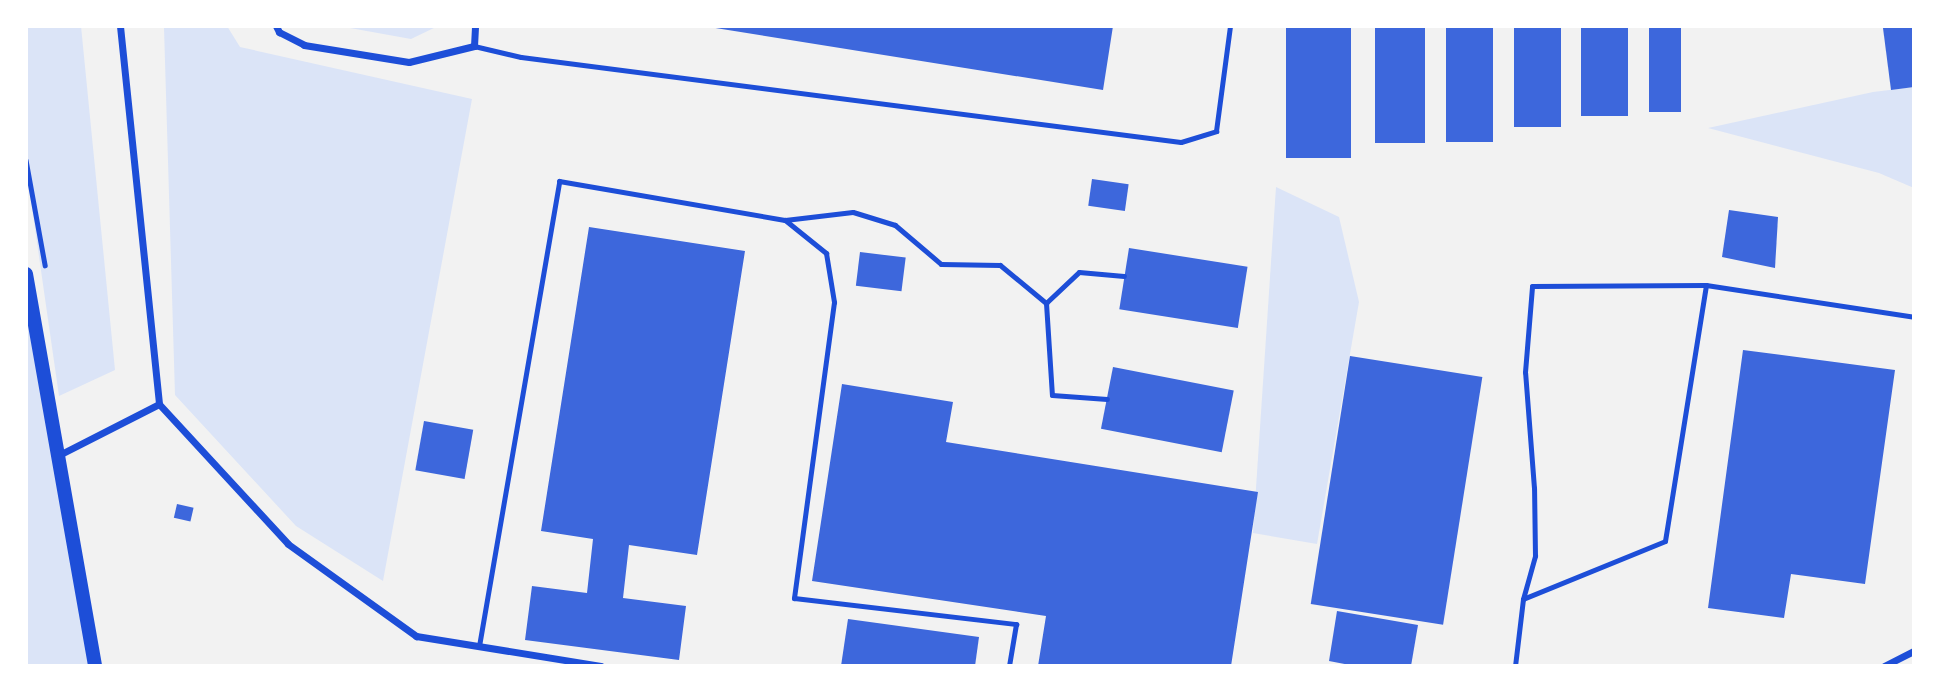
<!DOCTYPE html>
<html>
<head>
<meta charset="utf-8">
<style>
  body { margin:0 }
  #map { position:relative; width:1940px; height:692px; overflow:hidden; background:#f2f2f2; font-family:Arial,sans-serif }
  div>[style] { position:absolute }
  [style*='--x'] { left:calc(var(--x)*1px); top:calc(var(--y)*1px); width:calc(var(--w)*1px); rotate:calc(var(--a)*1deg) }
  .green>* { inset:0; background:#dbe4f7 }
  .building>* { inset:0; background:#3d67dc; transform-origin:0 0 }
  .path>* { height:4.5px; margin:-2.25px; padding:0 2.25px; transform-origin:2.25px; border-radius:2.25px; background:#1d4ed8 }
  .service>* { height:5px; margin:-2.5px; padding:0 2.5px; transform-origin:2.5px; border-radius:2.5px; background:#1d4ed8 }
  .minor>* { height:7px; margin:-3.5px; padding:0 3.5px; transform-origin:3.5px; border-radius:3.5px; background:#1d4ed8 }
  .secondary>* { height:14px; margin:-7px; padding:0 7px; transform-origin:7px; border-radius:7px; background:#1d4ed8 }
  span { translate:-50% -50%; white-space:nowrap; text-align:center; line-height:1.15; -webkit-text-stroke:6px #fff; paint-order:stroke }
  .frame { position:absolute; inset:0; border:28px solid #fff; pointer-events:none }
</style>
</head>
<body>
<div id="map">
  <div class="green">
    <div style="clip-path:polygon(26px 26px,81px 26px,115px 370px,59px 396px,26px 166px)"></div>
    <div style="clip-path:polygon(178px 26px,227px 26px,240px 47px,472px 99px,383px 581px,296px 526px,175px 395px,164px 28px)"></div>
    <div style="clip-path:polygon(339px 26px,438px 26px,411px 39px)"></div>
    <div style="clip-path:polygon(1914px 87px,1914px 188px,1879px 173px,1708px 128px,1873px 92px)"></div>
    <div style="clip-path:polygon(1276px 187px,1339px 217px,1359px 302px,1317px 544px,1253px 533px)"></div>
    <div style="clip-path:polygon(26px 274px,95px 666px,26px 666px)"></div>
  </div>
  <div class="building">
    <div style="clip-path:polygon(703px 26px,1113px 26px,1103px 90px)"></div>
    <div style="left:1286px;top:26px;width:65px;height:132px"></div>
    <div style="left:1375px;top:26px;width:50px;height:117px"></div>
    <div style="left:1446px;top:26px;width:47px;height:116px"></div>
    <div style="left:1514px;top:26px;width:47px;height:101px"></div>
    <div style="left:1581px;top:26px;width:47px;height:90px"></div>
    <div style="left:1649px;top:26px;width:32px;height:86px"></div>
    <div style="clip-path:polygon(1914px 26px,1914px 87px,1891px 90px,1883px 28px)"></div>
    <div style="left:1092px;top:179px;width:37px;height:27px;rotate:8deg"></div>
    <div style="clip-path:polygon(1729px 210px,1778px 217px,1775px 268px,1722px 257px)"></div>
    <div style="clip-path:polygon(589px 227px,745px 251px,697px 555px,629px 545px,623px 598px,686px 606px,679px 660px,525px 640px,532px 586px,587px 593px,593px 539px,541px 531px)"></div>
    <div style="left:1129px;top:248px;width:120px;height:62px;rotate:9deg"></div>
    <div style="left:860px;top:252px;width:46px;height:34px;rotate:7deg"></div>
    <div style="clip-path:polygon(1743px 350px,1895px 370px,1865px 584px,1791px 574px,1784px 618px,1708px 608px)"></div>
    <div style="left:1350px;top:356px;width:134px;height:251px;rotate:9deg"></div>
    <div style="left:1113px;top:367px;width:123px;height:63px;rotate:11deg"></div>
    <div style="clip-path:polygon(842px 384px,953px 402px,946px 442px,1258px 492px,1231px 666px,1038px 666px,1046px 616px,812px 581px)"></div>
    <div style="left:424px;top:421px;width:50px;height:50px;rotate:10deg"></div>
    <div style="left:177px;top:504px;width:17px;height:14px;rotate:13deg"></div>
    <div style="clip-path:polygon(1337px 611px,1418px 625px,1411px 666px,1355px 666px,1329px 661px)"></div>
    <div style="clip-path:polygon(848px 619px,979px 637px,975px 666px,841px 666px)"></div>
  </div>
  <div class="path">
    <div style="--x:26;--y:160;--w:107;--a:79.7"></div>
  </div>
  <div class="service">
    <div style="--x:474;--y:46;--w:48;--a:13.2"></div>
    <div style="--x:521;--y:57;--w:665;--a:7.34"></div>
    <div style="--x:1181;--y:142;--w:37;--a:-17"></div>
    <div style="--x:1216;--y:131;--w:106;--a:-82.4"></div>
    <div style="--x:785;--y:220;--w:68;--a:-6.7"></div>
    <div style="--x:853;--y:212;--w:44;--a:17.2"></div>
    <div style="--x:895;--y:225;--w:60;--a:40.3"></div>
    <div style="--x:941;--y:264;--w:59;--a:1"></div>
    <div style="--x:1000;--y:265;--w:60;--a:39.6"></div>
    <div style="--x:1046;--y:303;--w:92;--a:86.3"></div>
    <div style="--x:1052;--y:395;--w:55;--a:4.2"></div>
    <div style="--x:1046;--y:303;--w:45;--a:-43.2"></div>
    <div style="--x:1079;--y:272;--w:45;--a:5.1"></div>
    <div style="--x:1523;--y:599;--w:153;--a:-22.2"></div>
    <div style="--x:1665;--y:541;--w:259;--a:-80.9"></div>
    <div style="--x:479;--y:646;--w:472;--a:-80.2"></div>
    <div style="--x:559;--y:181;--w:229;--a:9.8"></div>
    <div style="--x:785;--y:220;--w:53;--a:38.8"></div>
    <div style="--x:826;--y:253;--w:50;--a:80.7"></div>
    <div style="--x:834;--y:302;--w:299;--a:97.7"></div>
    <div style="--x:794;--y:598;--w:224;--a:6.7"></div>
    <div style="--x:1016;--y:624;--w:43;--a:99.5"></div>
    <div style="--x:1515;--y:666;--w:67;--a:-83.2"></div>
    <div style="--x:1523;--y:599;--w:45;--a:-74.4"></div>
    <div style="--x:1535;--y:556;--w:68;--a:-90.8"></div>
    <div style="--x:1534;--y:488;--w:116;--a:-94.4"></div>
    <div style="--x:1525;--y:372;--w:86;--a:-85.3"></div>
    <div style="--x:1532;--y:286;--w:174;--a:-0.3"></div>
    <div style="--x:1706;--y:285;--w:210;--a:8.7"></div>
  </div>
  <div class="minor">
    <div style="--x:120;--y:26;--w:380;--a:84.1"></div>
    <div style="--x:159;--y:404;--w:190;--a:47.3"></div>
    <div style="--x:288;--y:544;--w:158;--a:35.7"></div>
    <div style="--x:416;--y:636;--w:187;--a:9.2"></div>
    <div style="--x:276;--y:26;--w:7;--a:63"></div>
    <div style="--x:279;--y:32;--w:28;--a:27"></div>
    <div style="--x:304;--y:45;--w:106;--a:9.2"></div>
    <div style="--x:409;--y:62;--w:67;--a:-13.8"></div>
    <div style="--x:474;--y:46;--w:20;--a:-87"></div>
    <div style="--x:59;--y:455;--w:112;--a:-27"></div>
    <div style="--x:1884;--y:666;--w:34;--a:-27"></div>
  </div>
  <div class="secondary">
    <div style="--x:26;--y:274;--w:398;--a:80"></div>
  </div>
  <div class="frame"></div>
</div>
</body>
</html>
